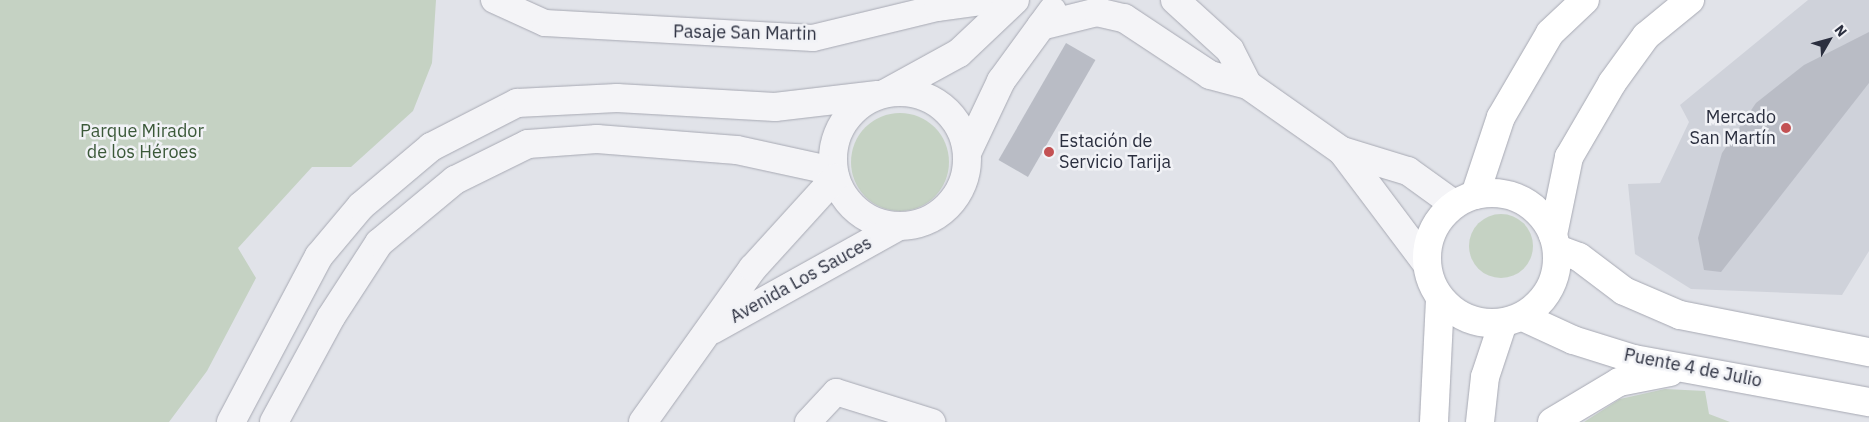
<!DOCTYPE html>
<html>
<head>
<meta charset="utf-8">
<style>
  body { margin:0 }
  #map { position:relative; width:1869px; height:422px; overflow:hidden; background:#e1e3e9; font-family:"IBM Plex Sans",sans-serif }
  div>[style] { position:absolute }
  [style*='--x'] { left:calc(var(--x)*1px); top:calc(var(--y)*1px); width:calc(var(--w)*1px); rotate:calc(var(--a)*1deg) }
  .built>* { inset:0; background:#cfd2da }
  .green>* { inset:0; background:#c5d2c3 }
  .round { border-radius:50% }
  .pier>* { inset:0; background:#e1e3e9 }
  .building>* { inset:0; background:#b9bcc5; transform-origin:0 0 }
  .roads { filter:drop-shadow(0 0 1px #a7a9b3) drop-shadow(0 0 1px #a7a9b3) }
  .minor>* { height:26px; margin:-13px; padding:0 13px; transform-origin:13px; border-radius:13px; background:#f4f4f7 }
  .tertiary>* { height:28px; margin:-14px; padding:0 14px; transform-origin:14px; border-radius:14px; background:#f4f4f7 }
  .tertiary>.ring { margin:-14px; padding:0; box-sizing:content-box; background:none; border:28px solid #f4f4f7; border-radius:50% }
  .secondary>* { height:28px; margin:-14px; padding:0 14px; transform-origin:14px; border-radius:14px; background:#fff }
  .secondary>.ring { margin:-14px; padding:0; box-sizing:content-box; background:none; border:28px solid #fff; border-radius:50% }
  .dots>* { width:14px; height:14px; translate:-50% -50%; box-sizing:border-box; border:2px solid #f1f2f6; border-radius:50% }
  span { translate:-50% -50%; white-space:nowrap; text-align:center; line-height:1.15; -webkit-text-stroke:5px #f1f2f6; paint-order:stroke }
  .street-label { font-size:18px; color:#2b2f3f }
  .poi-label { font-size:18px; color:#2b2f3f }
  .right { translate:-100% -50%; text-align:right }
  .left { translate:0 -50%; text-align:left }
  .park-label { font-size:18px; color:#3b5939 }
  .north { position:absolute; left:1804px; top:15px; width:50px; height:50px; -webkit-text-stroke:4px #f1f2f6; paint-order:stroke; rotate:52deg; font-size:14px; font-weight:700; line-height:20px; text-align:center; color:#2b2f3f }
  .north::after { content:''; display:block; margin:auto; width:18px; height:22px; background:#2b2f3f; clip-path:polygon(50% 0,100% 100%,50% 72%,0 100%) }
</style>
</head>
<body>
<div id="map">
  <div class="built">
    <div style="clip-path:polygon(1808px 0,1869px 0,1869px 251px,1842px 295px,1691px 289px,1635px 254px,1628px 184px,1660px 183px,1689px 122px,1680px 105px)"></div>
  </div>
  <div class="green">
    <div style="clip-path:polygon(0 0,436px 0,432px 63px,413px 111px,351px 167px,312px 167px,238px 248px,256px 278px,207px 371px,169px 422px,0 422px)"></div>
    <div class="round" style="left:851px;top:113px;width:98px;height:98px"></div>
    <div class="round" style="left:1469px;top:214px;width:64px;height:64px"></div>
    <div style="clip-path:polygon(1665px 389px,1705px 391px,1709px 414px,1730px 422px,1584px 422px,1620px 399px)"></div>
  </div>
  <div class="pier">
    <div style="clip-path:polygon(1836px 304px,1869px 305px,1869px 422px,1788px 422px)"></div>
  </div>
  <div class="building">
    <div style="clip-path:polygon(1869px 32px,1869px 83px,1721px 272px,1704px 270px,1698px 238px,1722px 153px,1756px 103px,1804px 65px)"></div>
    <div style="left:1066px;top:43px;width:34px;height:135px;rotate:30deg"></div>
  </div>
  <div class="roads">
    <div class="minor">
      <div style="--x:494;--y:0;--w:56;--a:24.3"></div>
      <div style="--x:545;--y:23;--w:268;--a:3.2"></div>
      <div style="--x:813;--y:38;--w:128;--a:-13.6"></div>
      <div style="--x:937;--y:8;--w:61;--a:-7.6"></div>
      <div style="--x:808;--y:422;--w:41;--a:-47"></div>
      <div style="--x:836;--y:392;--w:101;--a:17.4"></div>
    </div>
    <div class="tertiary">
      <div style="--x:1175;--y:0;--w:74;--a:42.3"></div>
      <div style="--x:1230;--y:50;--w:39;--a:63"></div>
      <div style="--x:1041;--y:26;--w:58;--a:-14"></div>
      <div style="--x:1097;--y:12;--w:28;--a:13"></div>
      <div style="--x:1124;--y:18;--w:103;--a:33.5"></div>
      <div style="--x:1210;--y:75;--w:39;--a:15"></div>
      <div style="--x:1248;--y:85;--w:115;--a:35.1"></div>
      <div style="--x:1342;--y:151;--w:69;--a:16.9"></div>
      <div style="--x:1408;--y:171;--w:57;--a:35.7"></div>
      <div class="ring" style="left:833px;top:92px;width:106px;height:106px"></div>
      <div style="--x:886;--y:93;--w:83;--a:-28.7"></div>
      <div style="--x:959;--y:53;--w:77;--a:-43.4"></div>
      <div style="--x:1342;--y:151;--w:140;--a:53.1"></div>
      <div style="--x:967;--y:153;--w:80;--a:-64.7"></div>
      <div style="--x:1001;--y:81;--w:87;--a:-53.9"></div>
      <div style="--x:712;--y:330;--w:214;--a:-29.1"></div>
      <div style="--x:231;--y:422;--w:188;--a:-62.1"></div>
      <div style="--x:319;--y:256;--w:65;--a:-50"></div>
      <div style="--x:361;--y:206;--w:92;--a:-40.1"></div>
      <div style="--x:431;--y:147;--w:97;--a:-27.1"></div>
      <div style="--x:517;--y:103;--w:100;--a:-2.9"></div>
      <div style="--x:617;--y:98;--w:158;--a:3.3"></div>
      <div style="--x:775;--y:107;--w:103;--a:-6.7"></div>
      <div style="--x:274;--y:422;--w:119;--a:-61.5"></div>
      <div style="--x:331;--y:317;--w:88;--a:-57"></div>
      <div style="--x:379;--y:243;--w:99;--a:-39.7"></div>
      <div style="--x:455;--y:180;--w:81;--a:-26.3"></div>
      <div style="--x:528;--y:144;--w:69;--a:-4.1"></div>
      <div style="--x:597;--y:139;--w:140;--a:4.5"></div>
      <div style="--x:737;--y:150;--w:98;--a:12.3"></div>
      <div style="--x:643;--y:422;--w:189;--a:-54.5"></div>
      <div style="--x:753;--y:268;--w:122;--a:-47.7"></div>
    </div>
    <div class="secondary">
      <div class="ring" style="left:1427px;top:193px;width:102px;height:102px"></div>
      <div style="--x:1475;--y:195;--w:82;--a:-71.6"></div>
      <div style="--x:1501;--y:117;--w:97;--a:-59.7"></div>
      <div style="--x:1550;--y:33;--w:48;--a:-43.3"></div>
      <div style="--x:1553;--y:235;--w:80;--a:-78.4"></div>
      <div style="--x:1569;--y:157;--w:86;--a:-59.8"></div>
      <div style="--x:1612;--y:83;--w:58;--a:-54.1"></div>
      <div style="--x:1646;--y:36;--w:57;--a:-39.3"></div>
      <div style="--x:1557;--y:249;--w:23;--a:20"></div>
      <div style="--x:1579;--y:257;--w:56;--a:37.1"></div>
      <div style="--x:1624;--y:291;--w:61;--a:23.2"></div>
      <div style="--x:1680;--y:315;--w:193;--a:11.1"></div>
      <div style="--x:1523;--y:317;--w:55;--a:24.7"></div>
      <div style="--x:1573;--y:340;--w:64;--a:17.3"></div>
      <div style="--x:1634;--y:359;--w:239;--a:10.4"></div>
      <div style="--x:1434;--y:422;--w:124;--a:-87.2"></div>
      <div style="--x:1480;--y:422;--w:45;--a:-83.7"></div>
      <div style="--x:1485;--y:377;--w:57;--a:-71.6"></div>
      <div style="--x:1552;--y:422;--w:78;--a:-30.8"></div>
      <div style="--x:1619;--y:382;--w:52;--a:-11.1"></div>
    </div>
  </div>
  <div class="dots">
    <div style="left:1786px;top:128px;background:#c35153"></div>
    <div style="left:1049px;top:152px;background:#c35153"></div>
  </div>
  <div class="street-label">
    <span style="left:745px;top:33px;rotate:1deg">Pasaje San Martin</span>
    <span style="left:801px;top:280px;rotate:-29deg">Avenida Los Sauces</span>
    <span style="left:1693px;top:368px;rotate:11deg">Puente 4 de Julio</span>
  </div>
  <div class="poi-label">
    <span class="right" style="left:1776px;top:128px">Mercado<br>San Martín</span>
    <span class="left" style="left:1059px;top:152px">Estación de<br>Servicio Tarija</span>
  </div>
  <div class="park-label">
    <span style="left:142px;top:142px">Parque Mirador<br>de los Héroes</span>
  </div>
  <div class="north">N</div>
</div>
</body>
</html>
